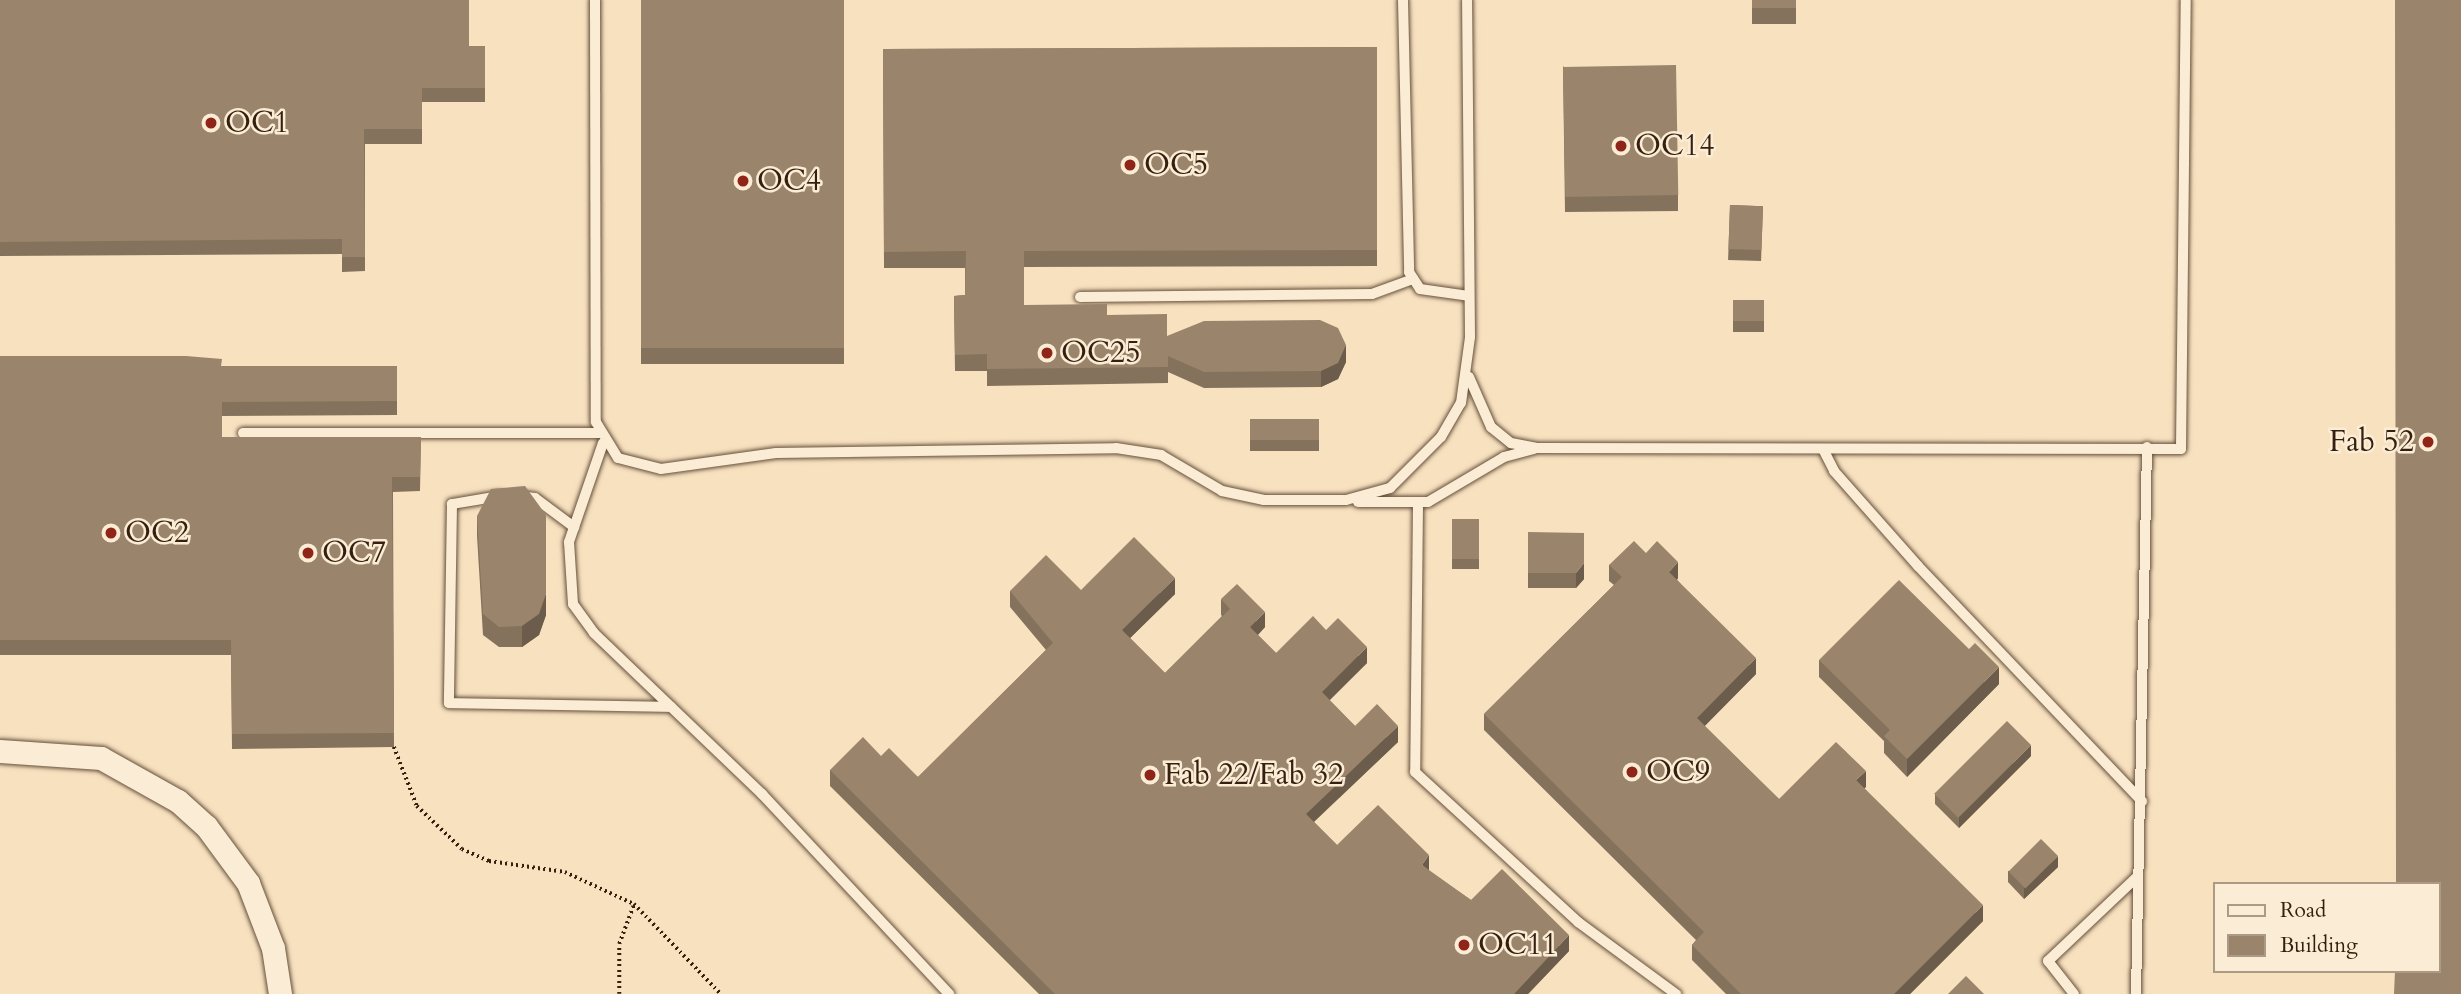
<!DOCTYPE html>
<html>
<head>
<meta charset="utf-8">
<style>
  body { margin:0 }
  #map { position:relative; width:2461px; height:994px; overflow:hidden; background:#f7e1bf; font-family:Cardo,serif }
  div>[style] { position:absolute }
  [style*='--x'] { left:calc(var(--x)*1px); top:calc(var(--y)*1px); width:calc(var(--w)*1px); rotate:calc(var(--a)*1deg) }
  .path>* { height:3.5px; margin-top:-1.75px; transform-origin:0; background:repeating-linear-gradient(90deg,#361f0f 0 2px,transparent 0 5.5px) }
  .roads { filter:drop-shadow(0 0 2px #66503b) drop-shadow(0 0 2px #66503b) }
  .lane>* { height:10px; margin:-5px; padding:0 5px; transform-origin:5px; border-radius:5px; background:#faecd5 }
  .street>* { height:23px; margin:-11.5px; padding:0 11.5px; transform-origin:11.5px; border-radius:11.5px; background:#faecd5 }
  .wall>* { inset:0; background:#84725c; transform-origin:0 0 }
  .shaded-wall>* { inset:0; background:#6c5c4b }
  .building>* { inset:0; background:#9a846b; transform-origin:0 0 }
  .dots>* { width:19px; height:19px; translate:-50% -50%; box-sizing:border-box; border:4px solid #faecd5; border-radius:50% }
  span { translate:-50% -50%; white-space:nowrap; text-align:center; line-height:1.15; -webkit-text-stroke:5px #faecd5; paint-order:stroke }
  .poi-label { font-size:30px; color:#361f0f }
  .left { translate:0 -50%; text-align:left }
  .right { translate:-100% -50%; text-align:right }
  .legend { position:absolute; left:2213px; top:882px; width:228px; height:91px; box-sizing:border-box; background:#faecd5; border:2px solid #ac9a86; margin:0; padding:9px 12px; list-style:none; font-size:21px; color:#361f0f }
  .legend li { display:flex; align-items:center; gap:14px; height:35px }
  .legend b { width:35px; border:2px solid #ac9a86 }
</style>
</head>
<body>
<div id="map">
  <div class="path">
    <div style="--x:394;--y:747;--w:63;--a:68.7"></div>
    <div style="--x:417;--y:806;--w:62;--a:43.7"></div>
    <div style="--x:462;--y:849;--w:30;--a:24"></div>
    <div style="--x:489;--y:861;--w:77;--a:8.2"></div>
    <div style="--x:565;--y:872;--w:76;--a:24.9"></div>
    <div style="--x:634;--y:904;--w:125;--a:46"></div>
    <div style="--x:619;--y:994;--w:50;--a:-90"></div>
    <div style="--x:619;--y:944;--w:43;--a:-69.4"></div>
  </div>
  <div class="roads">
    <div class="lane">
      <div style="--x:595;--y:0;--w:422;--a:89.9"></div>
      <div style="--x:596;--y:422;--w:42;--a:58.6"></div>
      <div style="--x:618;--y:458;--w:44;--a:14.3"></div>
      <div style="--x:661;--y:469;--w:116;--a:-7.9"></div>
      <div style="--x:776;--y:453;--w:340;--a:-0.8"></div>
      <div style="--x:1116;--y:448;--w:46;--a:8.8"></div>
      <div style="--x:1161;--y:455;--w:71;--a:30.5"></div>
      <div style="--x:1222;--y:491;--w:43;--a:12.1"></div>
      <div style="--x:1264;--y:500;--w:82;--a:0"></div>
      <div style="--x:1346;--y:500;--w:46;--a:-15.3"></div>
      <div style="--x:1390;--y:488;--w:72;--a:-45"></div>
      <div style="--x:1441;--y:437;--w:39;--a:-60"></div>
      <div style="--x:1461;--y:403;--w:67;--a:-82.2"></div>
      <div style="--x:1470;--y:337;--w:337;--a:-90.5"></div>
      <div style="--x:1403;--y:0;--w:272;--a:88.7"></div>
      <div style="--x:1409;--y:272;--w:20;--a:57"></div>
      <div style="--x:1420;--y:289;--w:49;--a:8.1"></div>
      <div style="--x:1080;--y:297;--w:292;--a:-0.6"></div>
      <div style="--x:1372;--y:294;--w:44;--a:-20.1"></div>
      <div style="--x:1469;--y:377;--w:55;--a:66.3"></div>
      <div style="--x:1491;--y:427;--w:26;--a:39"></div>
      <div style="--x:1511;--y:443;--w:25;--a:11"></div>
      <div style="--x:1536;--y:448;--w:645;--a:0.09"></div>
      <div style="--x:2181;--y:449;--w:449;--a:-89.4"></div>
      <div style="--x:243;--y:433;--w:357;--a:0"></div>
      <div style="--x:603;--y:443;--w:105;--a:109"></div>
      <div style="--x:569;--y:542;--w:62;--a:86.3"></div>
      <div style="--x:573;--y:604;--w:36;--a:54"></div>
      <div style="--x:594;--y:633;--w:233;--a:43.8"></div>
      <div style="--x:762;--y:794;--w:274;--a:46.9"></div>
      <div style="--x:1823;--y:449;--w:25;--a:63"></div>
      <div style="--x:1834;--y:471;--w:127;--a:48.5"></div>
      <div style="--x:1918;--y:566;--w:325;--a:46.4"></div>
      <div style="--x:500;--y:496;--w:49;--a:170.5"></div>
      <div style="--x:452;--y:504;--w:199;--a:90.9"></div>
      <div style="--x:449;--y:703;--w:222;--a:1"></div>
      <div style="--x:519;--y:496;--w:16;--a:7"></div>
      <div style="--x:535;--y:498;--w:49;--a:36.6"></div>
      <div style="--x:1358;--y:502;--w:70;--a:0"></div>
      <div style="--x:1428;--y:502;--w:88;--a:-30.6"></div>
      <div style="--x:1504;--y:457;--w:31;--a:-15"></div>
      <div style="--x:1418;--y:504;--w:268;--a:90.6"></div>
      <div style="--x:1415;--y:772;--w:222;--a:42.6"></div>
      <div style="--x:1578;--y:922;--w:122;--a:36.3"></div>
      <div style="--x:2074;--y:994;--w:42;--a:-128.2"></div>
      <div style="--x:2048;--y:961;--w:124;--a:-43.4"></div>
      <div style="--x:2136;--y:994;--w:547;--a:-88.85"></div>
    </div>
    <div class="street">
      <div style="--x:0;--y:751;--w:101;--a:4"></div>
      <div style="--x:101;--y:758;--w:88;--a:29.2"></div>
      <div style="--x:178;--y:801;--w:38;--a:42"></div>
      <div style="--x:206;--y:826;--w:71;--a:53.6"></div>
      <div style="--x:248;--y:883;--w:70;--a:69"></div>
      <div style="--x:273;--y:948;--w:47;--a:81.3"></div>
    </div>
  </div>
  <div class="wall">
    <div style="clip-path:polygon(0 0,469px 46px,485px 46px,485px 102px,422px 102px,422px 144px,365px 144px,365px 271px,342px 272px,342px 254px,0 256px)"></div>
    <div style="left:641px;top:0;width:203px;height:364px"></div>
    <div style="left:1752px;top:0;width:44px;height:24px"></div>
    <div style="clip-path:polygon(1377px 47px,1377px 266px,1024px 267px,1024px 305px,1107px 315px,1167px 336px,1346px 362px,1338px 379px,1321px 387px,1204px 388px,1168px 372px,1168px 383px,987px 386px,987px 371px,955px 371px,954px 296px,965px 295px,965px 268px,884px 268px,883px 49px)"></div>
    <div style="clip-path:polygon(1563px 66px,1678px 195px,1678px 211px,1565px 212px)"></div>
    <div style="left:1730px;top:205px;width:33px;height:55px;rotate:2deg"></div>
    <div style="left:1733px;top:300px;width:31px;height:32px"></div>
    <div style="clip-path:polygon(0 356px,221px 366px,397px 366px,397px 415px,222px 416px,222px 437px,421px 437px,420px 491px,393px 492px,394px 747px,232px 749px,231px 655px,0 655px)"></div>
    <div style="left:1319px;top:419px;width:32px;height:69px;rotate:90deg"></div>
    <div style="clip-path:polygon(477px 516px,546px 615px,539px 635px,522px 647px,499px 647px,483px 635px,477px 536px)"></div>
    <div style="left:1452px;top:519px;width:27px;height:50px"></div>
    <div style="clip-path:polygon(1528px 532px,1584px 579px,1576px 588px,1528px 588px)"></div>
    <div style="clip-path:polygon(1646px 553px,1678px 578px,1677px 580px,1756px 674px,1704px 726px,1779px 799px,1866px 787px,1864px 788px,1983px 921px,1910px 994px,1726px 994px,1692px 960px,1692px 945px,1696px 940px,1484px 730px,1484px 714px,1614px 585px,1609px 581px,1609px 565px)"></div>
    <div style="clip-path:polygon(1081px 590px,1175px 594px,1130px 638px,1165px 673px,1222px 616px,1221px 615px,1221px 599px,1265px 627px,1258px 635px,1276px 653px,1326px 630px,1367px 663px,1329px 700px,1355px 726px,1398px 742px,1314px 822px,1337px 845px,1429px 871px,1471px 900px,1569px 951px,1528px 994px,1039px 994px,830px 786px,830px 770px,881px 756px,918px 777px,1046px 650px,1010px 607px,1010px 591px)"></div>
    <div style="clip-path:polygon(1819px 660px,1999px 684px,1907px 777px,1884px 753px,1884px 741px,1819px 677px)"></div>
    <div style="clip-path:polygon(2031px 756px,1959px 828px,1935px 804px,1935px 794px)"></div>
    <div style="clip-path:polygon(2058px 867px,2024px 899px,2008px 882px,2008px 871px)"></div>
  </div>
  <div class="shaded-wall">
    <div style="clip-path:polygon(1346px 345px,1346px 362px,1338px 379px,1321px 387px,1321px 371px)"></div>
    <div style="clip-path:polygon(1678px 562px,1678px 578px,1669px 588px,1669px 572px)"></div>
    <div style="clip-path:polygon(1584px 563px,1584px 579px,1576px 588px,1576px 573px)"></div>
    <div style="clip-path:polygon(1175px 578px,1175px 594px,1122px 646px,1122px 630px)"></div>
    <div style="clip-path:polygon(546px 594px,546px 615px,539px 635px,522px 647px,522px 626px)"></div>
    <div style="clip-path:polygon(1265px 612px,1265px 627px,1250px 643px,1250px 627px)"></div>
    <div style="clip-path:polygon(1367px 647px,1367px 663px,1322px 708px,1322px 692px)"></div>
    <div style="clip-path:polygon(1756px 658px,1756px 674px,1697px 734px,1697px 718px)"></div>
    <div style="clip-path:polygon(1999px 667px,1999px 684px,1907px 777px,1907px 759px)"></div>
    <div style="clip-path:polygon(1398px 726px,1398px 742px,1306px 829px,1306px 814px)"></div>
    <div style="clip-path:polygon(2031px 745px,2031px 756px,1959px 828px,1959px 817px)"></div>
    <div style="clip-path:polygon(1866px 771px,1866px 787px,1856px 796px,1856px 780px)"></div>
    <div style="clip-path:polygon(1429px 855px,1429px 871px,1422px 865px)"></div>
    <div style="clip-path:polygon(2058px 856px,2058px 867px,2024px 899px,2024px 888px)"></div>
    <div style="clip-path:polygon(1983px 905px,1983px 921px,1910px 994px,1894px 994px)"></div>
    <div style="clip-path:polygon(1569px 935px,1569px 951px,1528px 994px,1514px 994px)"></div>
  </div>
  <div class="building">
    <div style="clip-path:polygon(0 0,469px 0,469px 46px,485px 46px,485px 88px,422px 88px,422px 129px,364px 129px,365px 257px,342px 257px,342px 239px,0 242px)"></div>
    <div style="left:641px;top:0;width:203px;height:348px"></div>
    <div style="left:1752px;top:0;width:44px;height:8px"></div>
    <div style="clip-path:polygon(2395px 0,2461px 0,2461px 994px,2394px 994px,2395px 971px,2438px 971px,2438px 884px,2396px 884px)"></div>
    <div style="clip-path:polygon(1377px 47px,1377px 250px,1024px 251px,1024px 305px,1107px 304px,1107px 315px,1167px 314px,1167px 336px,1204px 321px,1320px 320px,1338px 328px,1346px 345px,1338px 363px,1321px 371px,1204px 372px,1168px 356px,1168px 367px,987px 369px,987px 354px,955px 355px,954px 296px,965px 295px,966px 251px,884px 252px,883px 49px)"></div>
    <div style="left:1676px;top:65px;width:130px;height:113px;rotate:89deg"></div>
    <div style="left:1730px;top:205px;width:33px;height:44px;rotate:2deg"></div>
    <div style="left:1733px;top:300px;width:31px;height:21px"></div>
    <div style="clip-path:polygon(0 356px,186px 356px,222px 359px,221px 366px,397px 366px,397px 401px,222px 402px,222px 437px,421px 437px,420px 477px,392px 477px,394px 733px,232px 734px,231px 640px,0 640px)"></div>
    <div style="left:1319px;top:419px;width:21px;height:69px;rotate:90deg"></div>
    <div style="clip-path:polygon(525px 486px,546px 515px,546px 594px,539px 614px,522px 626px,499px 627px,483px 614px,477px 516px,491px 489px)"></div>
    <div style="left:1452px;top:519px;width:27px;height:40px"></div>
    <div style="clip-path:polygon(1528px 532px,1584px 533px,1584px 563px,1576px 573px,1528px 573px)"></div>
    <div style="clip-path:polygon(1134px 537px,1175px 578px,1122px 630px,1165px 673px,1230px 609px,1221px 599px,1237px 584px,1265px 612px,1250px 627px,1276px 653px,1313px 616px,1326px 630px,1338px 618px,1367px 647px,1322px 692px,1355px 726px,1377px 704px,1398px 726px,1306px 814px,1337px 845px,1378px 805px,1429px 855px,1422px 865px,1471px 900px,1502px 869px,1569px 935px,1514px 994px,1055px 994px,830px 770px,863px 737px,881px 756px,889px 748px,918px 777px,1053px 643px,1010px 591px,1046px 555px,1081px 590px)"></div>
    <div style="clip-path:polygon(1634px 541px,1646px 553px,1657px 541px,1678px 562px,1669px 572px,1756px 658px,1697px 718px,1779px 799px,1836px 742px,1866px 771px,1856px 780px,1983px 905px,1894px 994px,1741px 994px,1692px 945px,1704px 932px,1484px 714px,1622px 577px,1609px 565px)"></div>
    <div style="clip-path:polygon(1899px 580px,1969px 649px,1975px 643px,1999px 667px,1907px 759px,1884px 736px,1890px 730px,1819px 660px)"></div>
    <div style="left:2007px;top:721px;width:34px;height:103px;rotate:45deg"></div>
    <div style="left:2041px;top:839px;width:24px;height:46px;rotate:45deg"></div>
    <div style="clip-path:polygon(1966px 976px,1984px 994px,1948px 994px)"></div>
  </div>
  <div class="dots">
    <div style="left:211px;top:123px;background:#8f2418"></div>
    <div style="left:1621px;top:146px;background:#8f2418"></div>
    <div style="left:1130px;top:165px;background:#8f2418"></div>
    <div style="left:743px;top:181px;background:#8f2418"></div>
    <div style="left:1047px;top:353px;background:#8f2418"></div>
    <div style="left:2428px;top:442px;background:#8f2418"></div>
    <div style="left:111px;top:533px;background:#8f2418"></div>
    <div style="left:308px;top:553px;background:#8f2418"></div>
    <div style="left:1632px;top:772px;background:#8f2418"></div>
    <div style="left:1150px;top:775px;background:#8f2418"></div>
    <div style="left:1464px;top:945px;background:#8f2418"></div>
  </div>
  <div class="poi-label">
    <span class="left" style="left:225px;top:123px">OC1</span>
    <span class="left" style="left:1635px;top:146px">OC14</span>
    <span class="left" style="left:1144px;top:165px">OC5</span>
    <span class="left" style="left:757px;top:181px">OC4</span>
    <span class="left" style="left:1061px;top:353px">OC25</span>
    <span class="right" style="left:2414px;top:442px">Fab 52</span>
    <span class="left" style="left:125px;top:533px">OC2</span>
    <span class="left" style="left:322px;top:553px">OC7</span>
    <span class="left" style="left:1646px;top:772px">OC9</span>
    <span class="left" style="left:1164px;top:775px">Fab 22/Fab 32</span>
    <span class="left" style="left:1478px;top:945px">OC11</span>
  </div>
  <ul class="legend">
  <li><b style="height:9px;background:#faecd5"></b>Road</li>
  <li><b style="height:19px;background:#9a846b"></b>Building</li>
  </ul>
</div>
</body>
</html>
